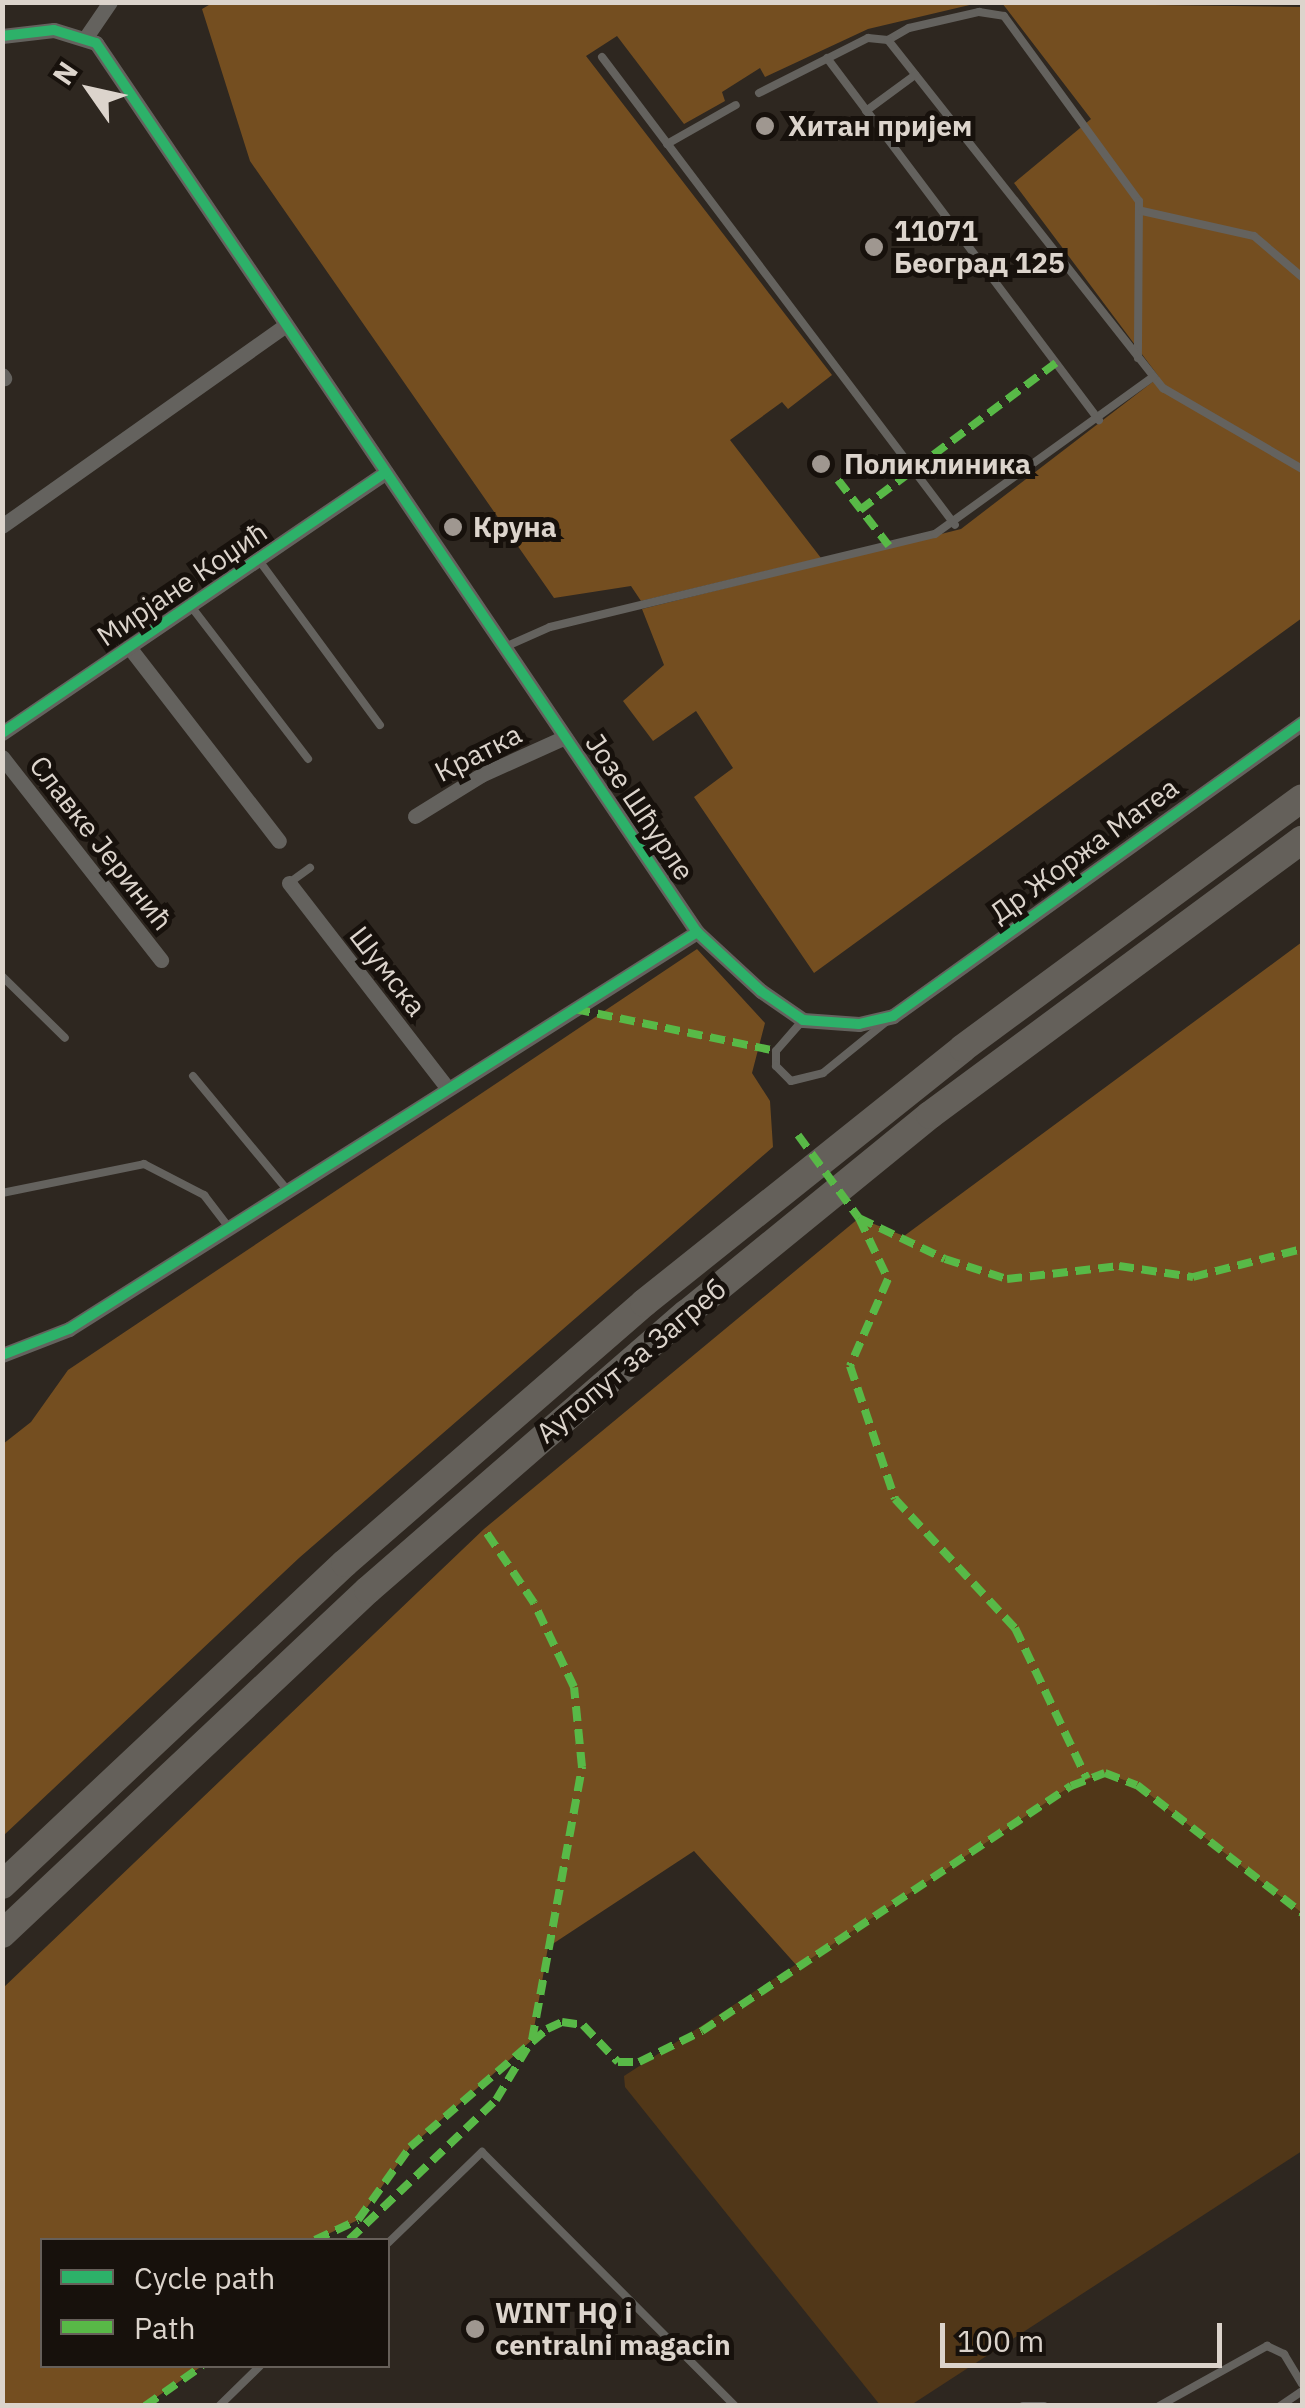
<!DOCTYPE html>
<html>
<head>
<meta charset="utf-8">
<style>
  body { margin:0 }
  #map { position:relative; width:1305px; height:2408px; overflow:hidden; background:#2e2720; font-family:"IBM Plex Sans",sans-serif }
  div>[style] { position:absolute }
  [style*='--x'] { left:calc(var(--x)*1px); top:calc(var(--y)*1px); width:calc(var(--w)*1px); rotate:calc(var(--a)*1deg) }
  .green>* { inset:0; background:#513718 }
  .forest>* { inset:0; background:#744e20 }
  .service>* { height:8px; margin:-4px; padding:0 4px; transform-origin:4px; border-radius:4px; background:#64625e }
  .minor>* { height:15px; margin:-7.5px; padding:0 7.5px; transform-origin:7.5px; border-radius:7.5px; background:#64625e }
  .trunk>* { height:28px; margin:-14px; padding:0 14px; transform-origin:14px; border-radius:14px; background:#64605a }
  .quiet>* { height:8px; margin-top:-4px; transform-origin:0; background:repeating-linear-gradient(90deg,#58b947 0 15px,transparent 0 23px) }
  .cycleway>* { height:10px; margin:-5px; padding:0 5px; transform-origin:5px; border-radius:5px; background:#2db169 }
  .dots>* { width:28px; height:28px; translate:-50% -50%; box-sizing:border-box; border:5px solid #17110c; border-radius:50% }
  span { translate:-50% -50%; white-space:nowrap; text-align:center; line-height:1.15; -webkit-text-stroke:10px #17110c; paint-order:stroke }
  .poi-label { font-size:28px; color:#dcd4cc; font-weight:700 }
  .left { translate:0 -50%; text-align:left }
  .street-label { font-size:28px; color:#dcd4cc }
  .frame { position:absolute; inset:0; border:5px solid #dcd4cc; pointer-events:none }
  .legend { position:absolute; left:40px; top:2238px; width:350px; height:130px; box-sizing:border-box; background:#17110c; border:2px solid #665f59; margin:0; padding:12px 18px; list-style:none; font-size:30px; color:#dcd4cc }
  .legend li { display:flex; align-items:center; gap:20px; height:50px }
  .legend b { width:50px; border:2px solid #665f59 }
  .north { position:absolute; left:40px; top:40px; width:100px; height:100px; -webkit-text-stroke:8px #17110c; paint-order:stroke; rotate:304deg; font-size:28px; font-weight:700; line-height:40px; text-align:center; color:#dcd4cc }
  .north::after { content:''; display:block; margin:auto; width:35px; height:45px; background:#dcd4cc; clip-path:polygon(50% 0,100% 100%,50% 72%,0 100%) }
  .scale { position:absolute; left:940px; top:2323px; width:282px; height:45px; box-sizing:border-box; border:5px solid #dcd4cc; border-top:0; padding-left:12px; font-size:30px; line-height:35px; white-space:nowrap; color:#dcd4cc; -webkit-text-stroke:8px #17110c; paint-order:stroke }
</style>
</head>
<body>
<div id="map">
  <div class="green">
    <div style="clip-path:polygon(1105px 1773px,1137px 1785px,1302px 1913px,1302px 2151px,911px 2405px,880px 2405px,625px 2087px,624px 2076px,1071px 1786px)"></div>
  </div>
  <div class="forest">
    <div style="clip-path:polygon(214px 2px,978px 3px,868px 29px,765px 77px,760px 68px,722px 92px,725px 101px,684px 124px,617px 36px,586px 56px,832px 375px,788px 409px,782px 402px,730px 440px,821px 558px,641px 601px,631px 586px,554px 598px,250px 161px,202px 9px)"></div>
    <div style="clip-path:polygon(1002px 3px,1302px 7px,1302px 618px,814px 973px,694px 797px,733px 768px,696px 711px,653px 741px,623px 701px,664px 665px,642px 609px,961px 529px,1159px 377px,1014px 183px,1091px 119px)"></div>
    <div style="clip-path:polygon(1302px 942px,1302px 1913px,1137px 1785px,1105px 1773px,1071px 1786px,798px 1967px,694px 1851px,548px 1947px,532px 2040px,410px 2147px,358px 2220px,315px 2240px,42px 2240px,42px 2366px,202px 2366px,145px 2405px,3px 2405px,3px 1988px,484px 1529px,859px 1218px,904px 1236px)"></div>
    <div style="clip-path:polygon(697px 949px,765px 1023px,752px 1073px,770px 1101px,773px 1147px,299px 1558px,3px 1836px,3px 1444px,31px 1422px,68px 1370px)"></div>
  </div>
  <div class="service">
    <div style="--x:888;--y:40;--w:24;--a:-30"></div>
    <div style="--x:909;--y:28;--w:72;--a:-12.9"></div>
    <div style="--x:979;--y:12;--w:25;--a:9"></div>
    <div style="--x:1004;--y:16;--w:229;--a:53.9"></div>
    <div style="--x:1139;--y:201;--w:157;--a:90.4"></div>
    <div style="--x:602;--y:57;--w:586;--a:52.97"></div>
    <div style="--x:827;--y:58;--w:453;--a:53.1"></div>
    <div style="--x:759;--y:93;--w:122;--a:-26.8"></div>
    <div style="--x:868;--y:38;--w:20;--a:6"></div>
    <div style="--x:888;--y:40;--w:444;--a:51.7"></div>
    <div style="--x:1163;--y:388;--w:161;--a:30.2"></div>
    <div style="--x:866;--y:111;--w:61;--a:-36.3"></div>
    <div style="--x:667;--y:144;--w:79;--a:-29.5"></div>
    <div style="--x:1142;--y:211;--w:115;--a:12.6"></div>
    <div style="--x:1254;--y:236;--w:63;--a:40.5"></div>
    <div style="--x:258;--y:559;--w:206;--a:53.7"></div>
    <div style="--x:190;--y:605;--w:194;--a:52.5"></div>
    <div style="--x:505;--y:647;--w:49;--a:-24"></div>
    <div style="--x:550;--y:627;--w:396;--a:-13.6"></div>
    <div style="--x:935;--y:534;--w:269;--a:-35.8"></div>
    <div style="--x:289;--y:883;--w:26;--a:-36"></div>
    <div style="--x:2;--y:976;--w:88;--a:44.5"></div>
    <div style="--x:803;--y:1020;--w:41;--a:131.1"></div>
    <div style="--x:776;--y:1051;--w:15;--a:90"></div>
    <div style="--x:776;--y:1066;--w:21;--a:45"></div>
    <div style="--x:791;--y:1081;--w:33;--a:-14"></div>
    <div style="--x:823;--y:1073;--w:82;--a:-39.1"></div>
    <div style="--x:193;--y:1076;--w:151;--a:50.4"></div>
    <div style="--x:2;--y:1193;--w:145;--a:-11.5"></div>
    <div style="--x:144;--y:1164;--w:68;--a:27.3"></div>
    <div style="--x:204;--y:1195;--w:43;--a:52.6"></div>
    <div style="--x:388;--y:2243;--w:131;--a:-44.1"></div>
    <div style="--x:482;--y:2152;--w:359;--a:45.1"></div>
    <div style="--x:219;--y:2406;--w:57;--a:-44.3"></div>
    <div style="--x:1023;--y:2406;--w:21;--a:0"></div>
    <div style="--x:1159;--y:2406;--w:124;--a:-29.1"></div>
    <div style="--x:1267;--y:2346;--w:19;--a:25"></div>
    <div style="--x:1284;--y:2354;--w:35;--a:59"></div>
    <div style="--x:1280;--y:2406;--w:27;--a:-34"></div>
  </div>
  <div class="minor">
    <div style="--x:2;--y:36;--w:52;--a:-6.6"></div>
    <div style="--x:54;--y:30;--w:44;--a:17.2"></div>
    <div style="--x:96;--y:43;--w:1073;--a:55.94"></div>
    <div style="--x:697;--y:932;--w:87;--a:42.7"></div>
    <div style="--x:761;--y:991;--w:51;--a:34.6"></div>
    <div style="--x:803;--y:1020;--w:56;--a:4.1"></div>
    <div style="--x:859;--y:1024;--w:35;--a:-13"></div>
    <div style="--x:893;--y:1016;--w:503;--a:-35.62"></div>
    <div style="--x:86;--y:37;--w:42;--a:-55.6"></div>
    <div style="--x:2;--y:375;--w:4;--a:56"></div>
    <div style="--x:2;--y:526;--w:348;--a:-35.3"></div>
    <div style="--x:129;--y:647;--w:245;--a:52.3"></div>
    <div style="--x:2;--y:733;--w:464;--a:-34.2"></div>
    <div style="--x:2;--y:757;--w:258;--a:51.9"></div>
    <div style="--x:415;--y:816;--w:78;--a:-31.8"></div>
    <div style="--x:481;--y:775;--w:92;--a:-24.3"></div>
    <div style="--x:289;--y:883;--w:260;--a:52.3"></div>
    <div style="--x:2;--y:1355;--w:72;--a:-21.2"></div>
    <div style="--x:69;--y:1329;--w:743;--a:-32.3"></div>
  </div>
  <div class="trunk">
    <div style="--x:2;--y:1885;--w:470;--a:-43.2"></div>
    <div style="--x:345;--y:1563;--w:396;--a:-41"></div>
    <div style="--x:644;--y:1303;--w:408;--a:-38.6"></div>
    <div style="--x:963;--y:1048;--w:421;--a:-36.4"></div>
    <div style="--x:2;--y:1934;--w:502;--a:-43.23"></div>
    <div style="--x:368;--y:1590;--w:421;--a:-41"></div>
    <div style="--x:686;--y:1314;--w:315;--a:-39.2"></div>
    <div style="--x:930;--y:1115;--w:463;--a:-36.5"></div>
  </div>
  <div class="quiet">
    <div style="--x:838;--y:480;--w:83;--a:52.3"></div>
    <div style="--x:860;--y:510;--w:245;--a:-36.9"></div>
    <div style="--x:575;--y:1009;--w:205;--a:11.8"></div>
    <div style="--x:798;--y:1135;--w:103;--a:53.7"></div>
    <div style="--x:859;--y:1218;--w:68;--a:64.6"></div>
    <div style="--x:888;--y:1279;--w:95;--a:113.6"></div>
    <div style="--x:850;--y:1366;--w:140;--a:71.3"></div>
    <div style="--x:895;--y:1499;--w:176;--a:47.1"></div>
    <div style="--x:1015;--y:1628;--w:167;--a:64.5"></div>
    <div style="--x:859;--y:1218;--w:95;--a:25.5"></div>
    <div style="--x:945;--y:1259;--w:65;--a:17.9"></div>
    <div style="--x:1007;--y:1279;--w:113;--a:-6.6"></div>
    <div style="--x:1119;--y:1266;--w:75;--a:8.5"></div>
    <div style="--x:1193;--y:1277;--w:113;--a:-14.4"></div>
    <div style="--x:315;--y:2240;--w:47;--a:-24.9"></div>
    <div style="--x:358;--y:2220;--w:90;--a:-54.5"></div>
    <div style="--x:410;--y:2147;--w:181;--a:-40.7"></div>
    <div style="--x:547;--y:2029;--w:17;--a:-25"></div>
    <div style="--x:562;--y:2022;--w:21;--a:8"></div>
    <div style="--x:583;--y:2025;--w:51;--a:46.6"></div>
    <div style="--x:618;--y:2062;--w:21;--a:0"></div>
    <div style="--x:639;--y:2062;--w:70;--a:-26.2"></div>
    <div style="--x:702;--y:2031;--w:443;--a:-33.6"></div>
    <div style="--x:1071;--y:1786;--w:36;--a:-21"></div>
    <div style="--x:1105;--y:1773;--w:34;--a:21"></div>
    <div style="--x:1137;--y:1785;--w:209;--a:37.8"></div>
    <div style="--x:349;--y:2240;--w:203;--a:-43.6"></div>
    <div style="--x:496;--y:2100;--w:70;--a:-59"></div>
    <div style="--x:532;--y:2040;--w:278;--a:-79.6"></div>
    <div style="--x:582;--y:1767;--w:80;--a:-95.7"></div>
    <div style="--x:574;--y:1687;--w:93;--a:-115.5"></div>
    <div style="--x:534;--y:1603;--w:89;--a:-124"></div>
    <div style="--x:145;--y:2406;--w:70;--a:-35.1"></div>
  </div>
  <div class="cycleway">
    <div style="--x:2;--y:36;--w:52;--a:-6.6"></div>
    <div style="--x:54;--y:30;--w:44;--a:17.2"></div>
    <div style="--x:96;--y:43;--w:1073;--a:55.94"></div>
    <div style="--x:697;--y:932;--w:87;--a:42.7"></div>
    <div style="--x:761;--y:991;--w:51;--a:34.6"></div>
    <div style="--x:803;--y:1020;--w:56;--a:4.1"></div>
    <div style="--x:859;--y:1024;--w:35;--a:-13"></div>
    <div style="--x:893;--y:1016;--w:503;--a:-35.62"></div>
    <div style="--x:2;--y:733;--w:464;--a:-34.2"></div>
    <div style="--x:2;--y:1355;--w:72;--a:-21.2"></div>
    <div style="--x:69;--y:1329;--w:743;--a:-32.3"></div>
  </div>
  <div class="dots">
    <div style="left:765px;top:126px;background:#9f9790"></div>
    <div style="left:874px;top:247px;background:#9f9790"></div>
    <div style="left:821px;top:464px;background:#9f9790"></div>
    <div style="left:453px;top:527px;background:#9f9790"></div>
    <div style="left:475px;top:2329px;background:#9f9790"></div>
  </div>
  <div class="poi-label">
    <span class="left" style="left:788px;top:126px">Хитан пријем</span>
    <span class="left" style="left:894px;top:247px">11071<br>Београд 125</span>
    <span class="left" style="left:844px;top:464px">Поликлиника</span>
    <span class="left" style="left:473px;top:527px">Круна</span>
    <span class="left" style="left:495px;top:2329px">WINT HQ i<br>centralni magacin</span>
  </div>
  <div class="street-label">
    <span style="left:182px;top:584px;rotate:-34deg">Мирјане Коџић</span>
    <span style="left:478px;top:753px;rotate:-27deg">Кратка</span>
    <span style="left:640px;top:807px;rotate:56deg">Јозе Шћурле</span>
    <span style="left:101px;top:843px;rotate:52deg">Славке Јеринић</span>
    <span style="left:1084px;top:850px;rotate:-36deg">Др Жоржа Матеа</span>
    <span style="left:388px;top:971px;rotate:52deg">Шумска</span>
    <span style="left:631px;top:1361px;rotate:-40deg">Аутопут за Загреб</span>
  </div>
  <div class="frame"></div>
  <ul class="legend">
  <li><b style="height:12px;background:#2db169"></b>Cycle path</li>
  <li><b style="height:12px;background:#58b947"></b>Path</li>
  </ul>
  <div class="north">N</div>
  <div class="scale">100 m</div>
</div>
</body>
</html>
